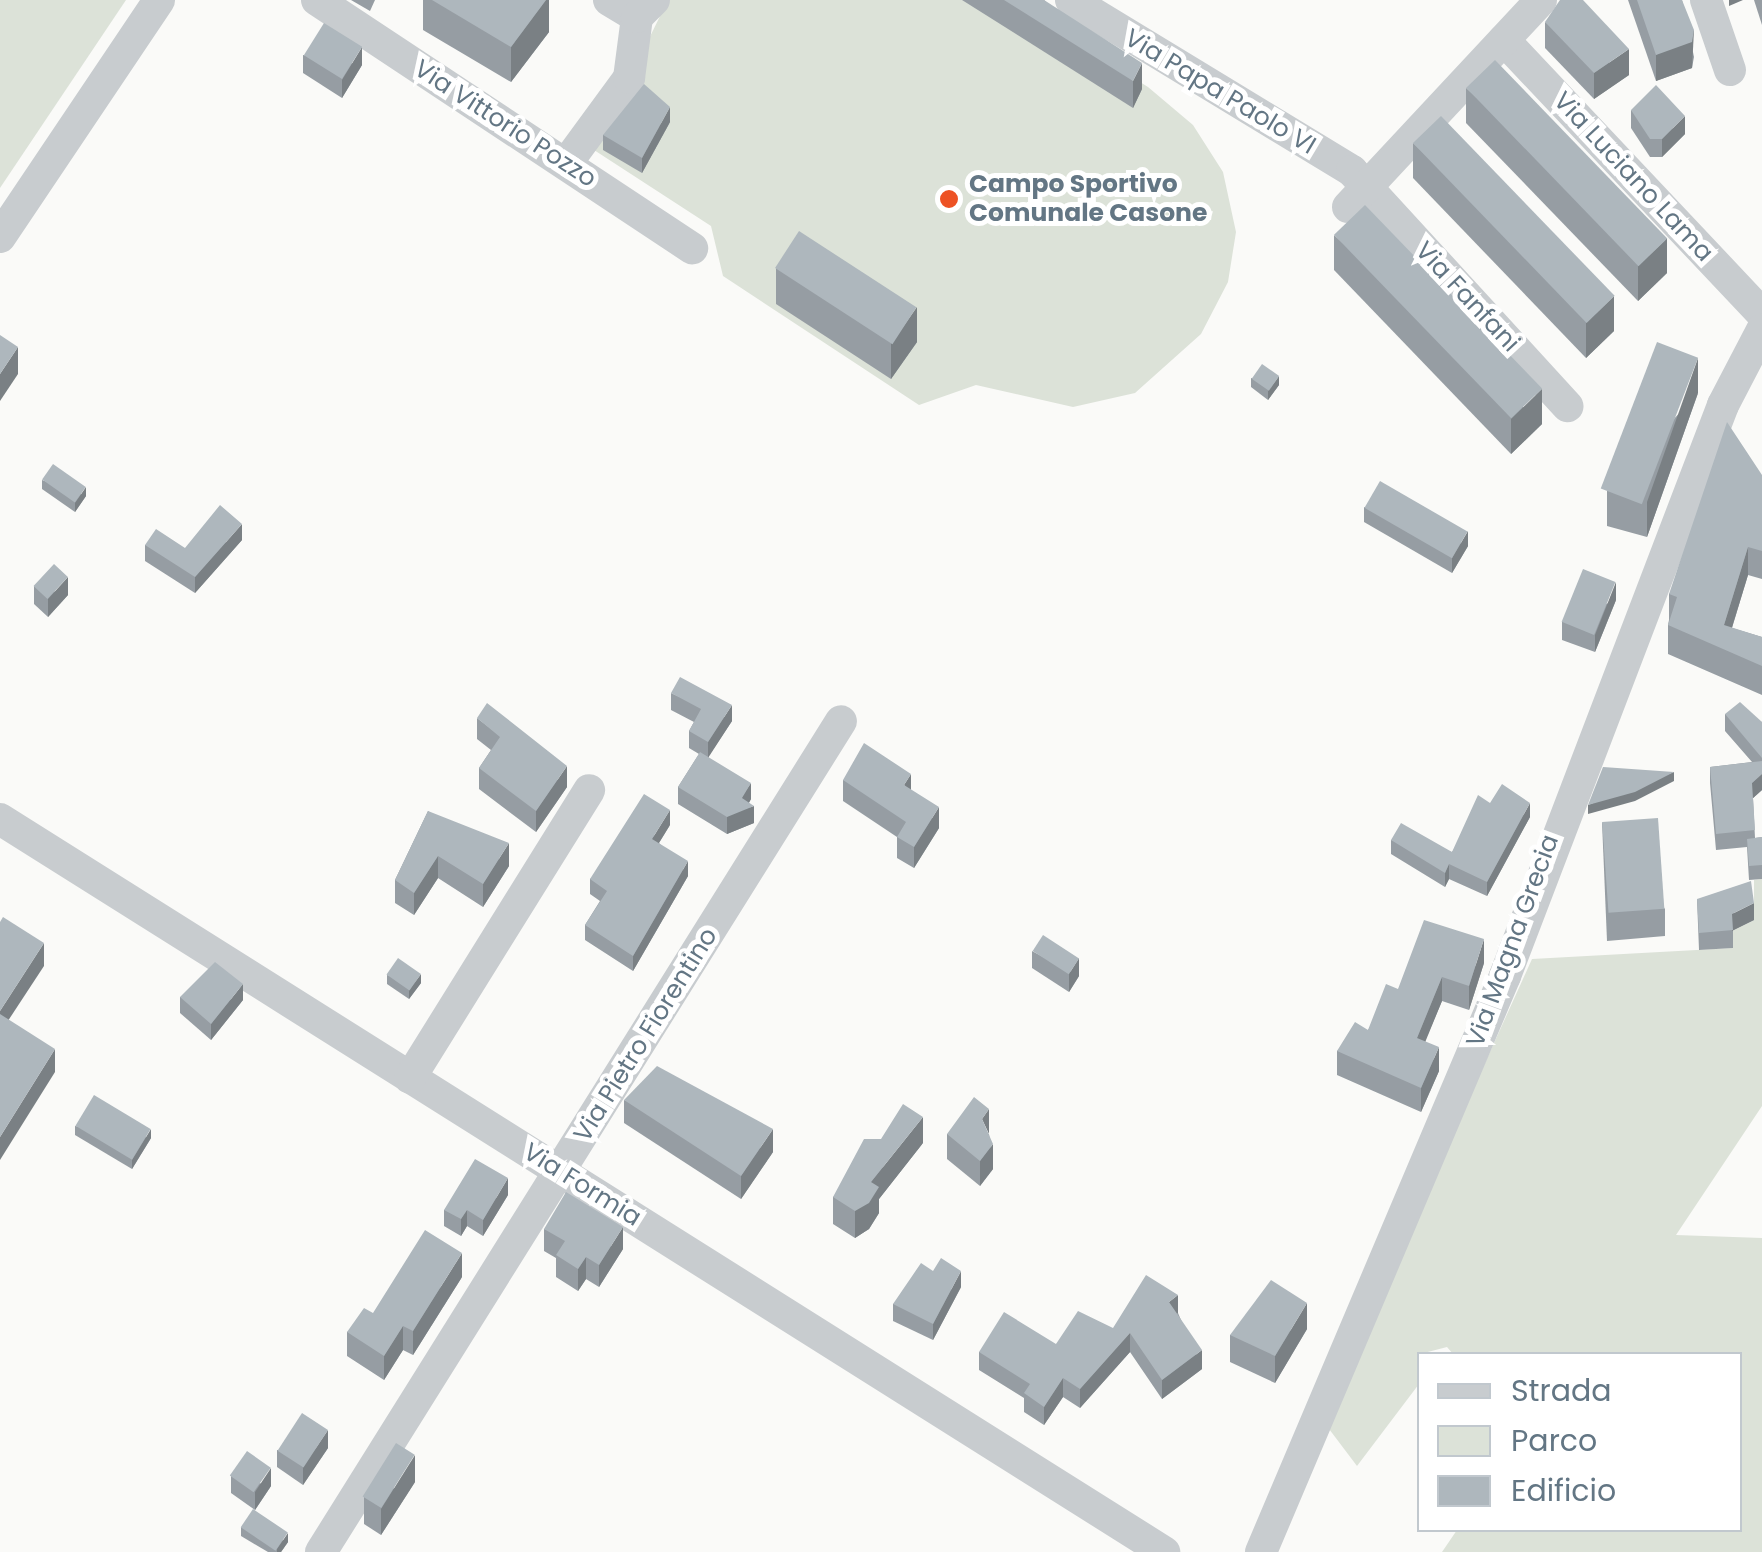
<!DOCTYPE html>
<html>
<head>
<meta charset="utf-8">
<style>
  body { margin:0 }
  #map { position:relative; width:1762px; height:1552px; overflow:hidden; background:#fafaf8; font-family:Poppins,sans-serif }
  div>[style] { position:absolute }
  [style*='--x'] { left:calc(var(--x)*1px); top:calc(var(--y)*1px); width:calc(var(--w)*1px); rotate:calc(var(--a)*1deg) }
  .green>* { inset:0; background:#dce2d8 }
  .minor>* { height:32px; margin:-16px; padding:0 16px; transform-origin:16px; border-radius:16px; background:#c8cccf }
  .wall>* { inset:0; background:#969da3 }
  .shaded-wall>* { inset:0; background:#7a8084 }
  .building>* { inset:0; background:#aeb7bd; transform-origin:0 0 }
  .dots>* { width:28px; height:28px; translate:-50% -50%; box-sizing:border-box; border:5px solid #fff; border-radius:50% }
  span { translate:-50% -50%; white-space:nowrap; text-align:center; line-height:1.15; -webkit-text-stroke:10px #fff; paint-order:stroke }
  .street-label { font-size:25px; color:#637684 }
  .poi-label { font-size:25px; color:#637684; font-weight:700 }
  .left { translate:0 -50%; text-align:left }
  .legend { position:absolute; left:1417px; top:1352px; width:325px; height:180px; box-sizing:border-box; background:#fff; border:2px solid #c1c8ce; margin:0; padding:12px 18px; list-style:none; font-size:30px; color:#637684 }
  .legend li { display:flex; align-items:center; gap:20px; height:50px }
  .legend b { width:50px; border:2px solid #c1c8ce }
</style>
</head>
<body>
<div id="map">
  <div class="green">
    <div style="clip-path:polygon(0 0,126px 0,0 188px)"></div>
    <div style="clip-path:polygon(668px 0,1009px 0,1148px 87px,1193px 125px,1223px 172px,1236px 232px,1228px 282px,1201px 334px,1135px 393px,1073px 407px,976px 385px,919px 405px,723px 276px,711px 226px,594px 150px)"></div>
    <div style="clip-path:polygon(1762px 879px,1762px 1106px,1676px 1235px,1762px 1238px,1762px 1552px,1442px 1552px,1457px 1530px,1740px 1530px,1740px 1354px,1453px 1354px,1447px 1347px,1420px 1354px,1419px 1384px,1357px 1466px,1323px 1421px,1532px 959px,1733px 948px,1732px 931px,1754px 920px,1754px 880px)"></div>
  </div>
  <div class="minor">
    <div style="--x:317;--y:0;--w:450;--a:33.5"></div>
    <div style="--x:609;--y:0;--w:33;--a:31"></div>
    <div style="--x:1071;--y:0;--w:329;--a:31.3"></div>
    <div style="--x:1352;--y:171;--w:319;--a:47.5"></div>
    <div style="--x:1706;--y:0;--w:74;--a:71.1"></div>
    <div style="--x:1504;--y:40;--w:376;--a:46.7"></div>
    <div style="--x:566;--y:164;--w:107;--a:-53.8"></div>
    <div style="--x:629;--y:78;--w:62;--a:-82.5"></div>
    <div style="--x:637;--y:17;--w:24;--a:-45"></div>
    <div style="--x:1348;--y:207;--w:283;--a:-47"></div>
    <div style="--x:0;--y:237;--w:285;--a:-56.1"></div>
    <div style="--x:0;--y:819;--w:1376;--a:32.2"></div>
    <div style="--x:410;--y:1078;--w:339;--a:-58.1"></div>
    <div style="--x:321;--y:1552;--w:980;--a:-57.96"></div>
    <div style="--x:1261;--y:1552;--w:626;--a:-67.04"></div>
    <div style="--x:1505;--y:976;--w:611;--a:-69.1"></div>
    <div style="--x:1723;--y:405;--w:85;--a:-62.5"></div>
  </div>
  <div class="wall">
    <div style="clip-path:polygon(351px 0,375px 0,370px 11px)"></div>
    <div style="clip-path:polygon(423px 0,549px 0,549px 32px,511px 82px,423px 30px)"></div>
    <div style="clip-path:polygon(962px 0,1044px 0,1142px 89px,1133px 108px)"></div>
    <div style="clip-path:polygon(1628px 0,1682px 0,1694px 57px,1692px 68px,1656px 81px)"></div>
    <div style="clip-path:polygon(1754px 0,1762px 0,1762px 25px)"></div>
    <div style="clip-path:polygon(1545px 22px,1629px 75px,1594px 99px,1545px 48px)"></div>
    <div style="clip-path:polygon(303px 55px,362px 65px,342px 98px,303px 73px)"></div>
    <div style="clip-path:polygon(1466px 88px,1667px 273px,1638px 301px,1466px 123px)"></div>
    <div style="clip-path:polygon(1631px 110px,1685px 134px,1662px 157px,1650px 157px,1631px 128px)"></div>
    <div style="clip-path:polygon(670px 122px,642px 173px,603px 150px,603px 135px)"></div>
    <div style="clip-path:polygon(1413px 143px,1614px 331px,1586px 358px,1413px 178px)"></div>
    <div style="clip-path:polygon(1334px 235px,1542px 424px,1511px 454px,1334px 270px)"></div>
    <div style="clip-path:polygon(776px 268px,917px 342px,891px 379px,776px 304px)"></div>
    <div style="clip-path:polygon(1251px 378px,1279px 385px,1268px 400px,1251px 387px)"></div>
    <div style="clip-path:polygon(1698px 393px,1647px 537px,1607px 526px,1607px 491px)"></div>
    <div style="clip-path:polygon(1762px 475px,1762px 579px,1748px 575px,1732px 628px,1762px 637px,1762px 695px,1668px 654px,1668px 625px,1669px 620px,1669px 594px)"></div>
    <div style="clip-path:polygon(42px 480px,86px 496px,75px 512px,42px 489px)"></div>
    <div style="clip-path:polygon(1364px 507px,1468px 546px,1452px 573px,1364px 522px)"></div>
    <div style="clip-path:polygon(242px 540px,195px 593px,145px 561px,145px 545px,185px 548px)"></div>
    <div style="clip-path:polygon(34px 586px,68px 595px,48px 617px,34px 604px)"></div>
    <div style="clip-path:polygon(1616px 600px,1595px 652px,1562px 640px,1562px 622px)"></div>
    <div style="clip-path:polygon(671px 693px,732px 721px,708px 757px,751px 799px,749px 803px,754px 823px,727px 834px,678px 804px,678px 787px,699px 754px,689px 748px,689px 731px,694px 722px,671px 710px)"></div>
    <div style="clip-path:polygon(1725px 714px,1762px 722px,1762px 790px,1753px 798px,1755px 838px,1762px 837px,1762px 879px,1749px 880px,1747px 847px,1716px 850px,1710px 783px,1710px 767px,1752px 762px,1725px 731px)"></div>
    <div style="clip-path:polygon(477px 718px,567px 787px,536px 832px,479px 789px,479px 768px,491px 750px,477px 739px)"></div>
    <div style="clip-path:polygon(843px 780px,911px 790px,939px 828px,914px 868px,897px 858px,897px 837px,843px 801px)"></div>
    <div style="clip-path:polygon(1490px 803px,1530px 817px,1487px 896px,1449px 879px,1445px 887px,1391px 854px,1391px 840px,1452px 852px)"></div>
    <div style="clip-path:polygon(428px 811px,509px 866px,483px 907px,438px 878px,414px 915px,395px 903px,395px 880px)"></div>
    <div style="clip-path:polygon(1602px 822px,1665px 909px,1665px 936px,1607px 941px)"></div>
    <div style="clip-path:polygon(670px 825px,659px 843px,688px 876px,633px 971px,585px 940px,585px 925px,600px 901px,590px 894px,590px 879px)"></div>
    <div style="clip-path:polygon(1697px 899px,1754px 920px,1733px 930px,1733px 948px,1699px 950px)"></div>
    <div style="clip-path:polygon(1032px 951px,1079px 976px,1069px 992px,1032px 968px)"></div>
    <div style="clip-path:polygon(1484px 963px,1469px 1010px,1442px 1001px,1425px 1041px,1439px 1071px,1421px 1112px,1337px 1075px,1337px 1051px,1368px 1030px,1398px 989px)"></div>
    <div style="clip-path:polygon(387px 975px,421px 983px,409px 999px,387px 984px)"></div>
    <div style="clip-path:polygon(180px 997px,243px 1000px,211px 1040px,180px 1013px)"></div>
    <div style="clip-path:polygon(624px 1100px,773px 1152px,741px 1199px,624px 1123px)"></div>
    <div style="clip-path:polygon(75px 1126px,151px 1138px,132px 1169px,75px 1135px)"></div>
    <div style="clip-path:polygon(947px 1134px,989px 1134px,993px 1169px,980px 1186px,947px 1159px)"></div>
    <div style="clip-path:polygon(923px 1143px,879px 1199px,879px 1213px,869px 1229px,855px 1238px,833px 1224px,833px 1197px)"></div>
    <div style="clip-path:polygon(508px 1195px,483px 1236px,467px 1226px,461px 1236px,444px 1226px,444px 1210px)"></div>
    <div style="clip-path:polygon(544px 1229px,623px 1249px,599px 1287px,586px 1279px,578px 1291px,556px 1277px,556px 1258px,544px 1251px)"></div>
    <div style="clip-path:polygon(462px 1277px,413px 1355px,403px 1350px,384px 1380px,347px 1356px,347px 1332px)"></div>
    <div style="clip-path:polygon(961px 1287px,933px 1340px,893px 1321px,893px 1304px)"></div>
    <div style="clip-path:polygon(1178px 1313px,1202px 1369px,1162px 1399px,1130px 1352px,1080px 1408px,1063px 1397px,1044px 1425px,1024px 1412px,1024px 1398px,979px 1370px,979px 1352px,1056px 1344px)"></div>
    <div style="clip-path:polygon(1307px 1329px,1275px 1383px,1230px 1362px,1230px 1335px)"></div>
    <div style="clip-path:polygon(328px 1448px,303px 1485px,277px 1467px,277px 1450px)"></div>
    <div style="clip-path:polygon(231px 1476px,271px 1486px,255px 1510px,231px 1493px)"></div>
    <div style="clip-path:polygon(415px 1482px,381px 1535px,364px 1524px,364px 1497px)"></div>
    <div style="clip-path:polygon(241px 1527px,288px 1542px,281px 1552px,268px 1552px,241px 1536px)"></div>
  </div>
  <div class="shaded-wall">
    <div style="clip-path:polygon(546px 0,549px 0,549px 32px,511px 82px,511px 47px)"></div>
    <div style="clip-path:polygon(1729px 0,1743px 0,1729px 6px)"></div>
    <div style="clip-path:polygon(1694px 30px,1692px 68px,1656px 81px,1656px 55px)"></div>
    <div style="clip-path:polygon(362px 47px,362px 65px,342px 98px,342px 80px)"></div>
    <div style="clip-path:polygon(1629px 49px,1629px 75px,1594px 99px,1594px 73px)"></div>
    <div style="clip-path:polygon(1142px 63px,1142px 89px,1133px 108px,1133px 81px)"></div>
    <div style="clip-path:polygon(670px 107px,670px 122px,642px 173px,642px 158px)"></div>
    <div style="clip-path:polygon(1685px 116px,1685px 134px,1662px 157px,1662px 139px)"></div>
    <div style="clip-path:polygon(1667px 238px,1667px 273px,1638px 301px,1638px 266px)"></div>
    <div style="clip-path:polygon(1614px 296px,1614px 331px,1586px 358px,1586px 323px)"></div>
    <div style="clip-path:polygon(917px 307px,917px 342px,891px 379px,891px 344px)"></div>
    <div style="clip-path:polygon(18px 347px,18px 374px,0 401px,0 374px)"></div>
    <div style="clip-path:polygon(1698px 358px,1698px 393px,1647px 537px,1647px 502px)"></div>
    <div style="clip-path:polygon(1279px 376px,1279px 385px,1268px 400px,1268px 391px)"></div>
    <div style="clip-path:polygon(1542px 389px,1542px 424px,1511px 454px,1511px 419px)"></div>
    <div style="clip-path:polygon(86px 487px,86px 496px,75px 512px,75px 503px)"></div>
    <div style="clip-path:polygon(242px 524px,242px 540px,195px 593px,195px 577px)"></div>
    <div style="clip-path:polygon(1468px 531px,1468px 546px,1452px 573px,1452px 558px)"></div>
    <div style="clip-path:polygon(1748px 547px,1748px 575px,1725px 650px,1724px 625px)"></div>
    <div style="clip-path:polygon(68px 577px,68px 595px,48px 617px,48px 599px)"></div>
    <div style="clip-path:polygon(1616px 582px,1616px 600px,1595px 652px,1595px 635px)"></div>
    <div style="clip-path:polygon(732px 705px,732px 721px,708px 758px,708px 742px)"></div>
    <div style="clip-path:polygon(567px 766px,567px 787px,536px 832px,536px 811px)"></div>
    <div style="clip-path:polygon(1674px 772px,1674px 781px,1635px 801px,1588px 814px,1588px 805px)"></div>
    <div style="clip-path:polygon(911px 774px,911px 794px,904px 785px)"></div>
    <div style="clip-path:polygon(1762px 774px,1762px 790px,1752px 799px,1752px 783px)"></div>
    <div style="clip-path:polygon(751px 783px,751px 799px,745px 809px,754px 806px,754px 823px,727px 834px,727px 817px)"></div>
    <div style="clip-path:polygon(1530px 803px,1530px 817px,1487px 896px,1487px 882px)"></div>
    <div style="clip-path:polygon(939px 807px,939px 828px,914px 868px,914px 847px)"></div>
    <div style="clip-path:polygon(670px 810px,670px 825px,652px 854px,652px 839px)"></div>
    <div style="clip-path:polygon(509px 843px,509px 866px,483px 907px,483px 884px)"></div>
    <div style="clip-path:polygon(438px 856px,438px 878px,414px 915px,414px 893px)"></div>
    <div style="clip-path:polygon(688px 861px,688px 876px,633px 971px,633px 956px)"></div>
    <div style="clip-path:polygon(1449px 864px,1449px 879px,1445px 887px,1445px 873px)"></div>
    <div style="clip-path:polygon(1754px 903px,1754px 920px,1732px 931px,1732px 914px)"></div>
    <div style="clip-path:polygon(1484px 939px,1484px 963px,1469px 1010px,1469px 986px)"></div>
    <div style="clip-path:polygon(44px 943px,44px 966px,0 1033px,0 1011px)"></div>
    <div style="clip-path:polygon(1079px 958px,1079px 976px,1069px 992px,1069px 974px)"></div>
    <div style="clip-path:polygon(421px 974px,421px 983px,409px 999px,409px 990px)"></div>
    <div style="clip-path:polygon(1442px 977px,1442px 1001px,1417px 1062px,1417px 1038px)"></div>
    <div style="clip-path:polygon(243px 984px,243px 1000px,211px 1040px,211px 1024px)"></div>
    <div style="clip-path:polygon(1439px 1047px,1439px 1071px,1421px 1112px,1421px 1088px)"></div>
    <div style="clip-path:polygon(55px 1049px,55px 1072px,0 1160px,0 1137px)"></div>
    <div style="clip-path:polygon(989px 1109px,989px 1134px,982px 1119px)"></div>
    <div style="clip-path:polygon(923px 1117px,923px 1143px,879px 1199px,879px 1213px,869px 1229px,855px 1238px,855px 1211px,871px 1182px)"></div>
    <div style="clip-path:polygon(151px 1129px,151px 1138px,132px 1169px,132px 1160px)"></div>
    <div style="clip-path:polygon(773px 1129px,773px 1152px,741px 1199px,741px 1176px)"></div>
    <div style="clip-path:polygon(993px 1144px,993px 1169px,980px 1186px,980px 1161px)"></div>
    <div style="clip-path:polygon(508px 1178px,508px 1195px,483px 1236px,483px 1220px)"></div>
    <div style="clip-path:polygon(467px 1210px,467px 1226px,461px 1236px,461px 1219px)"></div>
    <div style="clip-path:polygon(623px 1227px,623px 1249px,599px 1287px,599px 1265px)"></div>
    <div style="clip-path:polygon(462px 1253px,462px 1277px,413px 1355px,413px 1331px)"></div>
    <div style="clip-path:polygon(586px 1257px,586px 1279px,578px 1291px,578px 1269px)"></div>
    <div style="clip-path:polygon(961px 1271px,961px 1287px,933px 1340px,933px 1324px)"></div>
    <div style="clip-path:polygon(1178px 1295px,1178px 1313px,1169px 1321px,1169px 1302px)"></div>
    <div style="clip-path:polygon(1307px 1303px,1307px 1329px,1275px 1383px,1275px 1356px)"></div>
    <div style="clip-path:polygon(403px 1326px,403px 1350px,384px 1380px,384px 1356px)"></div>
    <div style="clip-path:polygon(1130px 1333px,1130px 1352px,1080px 1408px,1080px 1389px)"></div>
    <div style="clip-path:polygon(1202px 1350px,1202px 1369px,1162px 1399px,1162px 1380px)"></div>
    <div style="clip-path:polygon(1063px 1378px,1063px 1397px,1044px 1425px,1044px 1407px)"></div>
    <div style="clip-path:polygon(328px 1430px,328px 1448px,303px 1485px,303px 1467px)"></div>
    <div style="clip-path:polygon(415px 1455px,415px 1482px,381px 1535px,381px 1509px)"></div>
    <div style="clip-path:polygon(271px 1468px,271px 1486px,255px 1510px,255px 1492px)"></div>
    <div style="clip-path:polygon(288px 1533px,288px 1542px,281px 1552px,277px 1552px,277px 1549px)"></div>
  </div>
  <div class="building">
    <div style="clip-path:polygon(432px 0,546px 0,511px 47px)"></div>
    <div style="clip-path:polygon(1004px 0,1044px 0,1142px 63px,1133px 81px)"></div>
    <div style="clip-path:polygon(1560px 0,1583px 0,1629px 49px,1594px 73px,1545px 22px)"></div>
    <div style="clip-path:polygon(1637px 0,1682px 0,1694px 30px,1692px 42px,1656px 55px)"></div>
    <div style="left:324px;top:23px;width:45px;height:38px;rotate:32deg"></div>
    <div style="left:1495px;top:60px;width:248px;height:40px;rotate:46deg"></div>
    <div style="clip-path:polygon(644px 84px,670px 107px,642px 158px,603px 135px)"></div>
    <div style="clip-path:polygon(1656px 85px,1685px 116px,1662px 139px,1650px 139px,1631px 110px)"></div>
    <div style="left:1441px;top:116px;width:250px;height:39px;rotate:46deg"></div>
    <div style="left:1365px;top:205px;width:255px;height:43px;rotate:46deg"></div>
    <div style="left:799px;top:231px;width:140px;height:44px;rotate:33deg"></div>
    <div style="clip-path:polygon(0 335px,18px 347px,0 374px)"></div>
    <div style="left:1657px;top:342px;width:44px;height:157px;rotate:21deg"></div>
    <div style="left:1262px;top:364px;width:21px;height:18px;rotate:35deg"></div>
    <div style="clip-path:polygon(1727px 422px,1762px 475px,1762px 551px,1748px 547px,1724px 625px,1762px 637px,1762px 666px,1668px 625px,1677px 597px,1669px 594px)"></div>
    <div style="left:53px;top:464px;width:40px;height:19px;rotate:35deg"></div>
    <div style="left:1380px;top:481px;width:101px;height:31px;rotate:30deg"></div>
    <div style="clip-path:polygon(220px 505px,242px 524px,195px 577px,145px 545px,156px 529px,185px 548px)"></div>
    <div style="left:54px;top:564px;width:19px;height:30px;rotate:43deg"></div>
    <div style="left:1583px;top:569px;width:35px;height:57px;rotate:22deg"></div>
    <div style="clip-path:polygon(680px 677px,732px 705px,708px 742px,689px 731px,701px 709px,671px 693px)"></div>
    <div style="clip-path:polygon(1740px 702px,1762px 722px,1762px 758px,1725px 714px)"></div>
    <div style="clip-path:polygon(487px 703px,567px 766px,536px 811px,479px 768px,500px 737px,477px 718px)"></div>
    <div style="clip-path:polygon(864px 743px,911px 774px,904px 785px,939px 807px,914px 847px,897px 837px,906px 822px,843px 780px)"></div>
    <div style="clip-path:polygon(700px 752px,751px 783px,742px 798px,754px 806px,727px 817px,678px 787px)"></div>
    <div style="clip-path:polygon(1762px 761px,1762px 774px,1752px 783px,1755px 830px,1716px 834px,1710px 767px)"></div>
    <div style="clip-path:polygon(1603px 767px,1674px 772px,1635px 792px,1588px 805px)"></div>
    <div style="clip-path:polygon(1502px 784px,1530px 803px,1487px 882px,1449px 864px,1445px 873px,1391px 840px,1401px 823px,1452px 852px,1478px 795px,1490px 803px)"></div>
    <div style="clip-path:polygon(644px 794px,670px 810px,652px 839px,688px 861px,633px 956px,585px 925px,607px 891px,590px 879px)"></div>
    <div style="clip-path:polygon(428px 811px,509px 843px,483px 884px,438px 856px,414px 893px,395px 880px)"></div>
    <div style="left:1658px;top:818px;width:91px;height:56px;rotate:86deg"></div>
    <div style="clip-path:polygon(1762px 837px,1762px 865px,1749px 866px,1747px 839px)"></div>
    <div style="clip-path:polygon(1751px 881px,1754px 903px,1732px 914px,1733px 930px,1699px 933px,1697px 899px)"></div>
    <div style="clip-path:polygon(3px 917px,44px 943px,0 1011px,0 922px)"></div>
    <div style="clip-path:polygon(1424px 920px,1484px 939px,1469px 986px,1442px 977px,1417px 1038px,1439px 1047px,1421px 1088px,1337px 1051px,1355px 1022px,1368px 1030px,1386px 984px,1398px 989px)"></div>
    <div style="left:1043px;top:935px;width:43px;height:19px;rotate:33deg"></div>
    <div style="left:398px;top:958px;width:28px;height:20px;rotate:35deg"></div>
    <div style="clip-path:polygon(215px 962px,243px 984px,211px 1024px,180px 997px)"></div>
    <div style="clip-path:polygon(0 1014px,55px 1049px,0 1137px)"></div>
    <div style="clip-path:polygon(657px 1066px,773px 1129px,741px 1176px,624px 1100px)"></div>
    <div style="left:94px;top:1095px;width:66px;height:36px;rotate:31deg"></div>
    <div style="clip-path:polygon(974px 1097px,989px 1109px,982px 1119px,993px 1144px,980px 1161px,947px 1134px)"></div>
    <div style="clip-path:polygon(903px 1104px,923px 1117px,871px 1182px,879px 1187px,869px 1203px,855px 1211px,833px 1197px,864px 1139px,881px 1139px)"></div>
    <div style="clip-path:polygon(475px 1159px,508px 1178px,483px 1220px,467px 1210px,461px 1219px,444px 1210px)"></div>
    <div style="clip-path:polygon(566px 1192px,623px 1227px,599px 1265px,586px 1257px,578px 1269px,556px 1255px,565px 1241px,544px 1229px)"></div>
    <div style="clip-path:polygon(425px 1230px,462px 1253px,413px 1331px,403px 1326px,384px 1356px,347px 1332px,364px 1308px,373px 1313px)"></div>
    <div style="clip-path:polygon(941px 1258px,961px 1271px,933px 1324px,893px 1304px,921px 1263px,933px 1271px)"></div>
    <div style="clip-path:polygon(1146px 1275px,1178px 1295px,1169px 1302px,1202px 1350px,1162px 1380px,1130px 1333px,1080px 1389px,1063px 1378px,1044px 1407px,1024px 1393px,1030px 1384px,979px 1352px,1004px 1312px,1056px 1344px,1078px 1311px,1113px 1328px)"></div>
    <div style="clip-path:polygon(1271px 1280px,1307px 1303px,1275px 1356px,1230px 1335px)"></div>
    <div style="left:302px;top:1413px;width:31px;height:45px;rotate:33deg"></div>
    <div style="left:396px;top:1443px;width:22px;height:63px;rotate:32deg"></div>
    <div style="left:247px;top:1451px;width:29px;height:30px;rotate:35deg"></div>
    <div style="left:253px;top:1509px;width:42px;height:22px;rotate:34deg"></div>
  </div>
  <div class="dots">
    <div style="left:949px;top:199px;background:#ed5224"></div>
  </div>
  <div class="street-label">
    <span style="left:1220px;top:92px;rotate:31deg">Via Papa Paolo VI</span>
    <span style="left:505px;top:124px;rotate:33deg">Via Vittorio Pozzo</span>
    <span style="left:1633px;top:177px;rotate:47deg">Via Luciano Lama</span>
    <span style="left:1467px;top:297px;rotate:47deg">Via Fanfani</span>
    <span style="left:1513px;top:941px;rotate:-70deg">Via Magna Grecia</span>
    <span style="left:646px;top:1035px;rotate:-58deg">Via Pietro Fiorentino</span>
    <span style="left:582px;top:1185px;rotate:32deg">Via Formia</span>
  </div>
  <div class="poi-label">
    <span class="left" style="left:969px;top:199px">Campo Sportivo<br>Comunale Casone</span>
  </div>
  <ul class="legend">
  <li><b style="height:12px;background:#c8cccf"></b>Strada</li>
  <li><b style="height:28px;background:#dce2d8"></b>Parco</li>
  <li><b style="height:28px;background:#aeb7bd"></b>Edificio</li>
  </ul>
</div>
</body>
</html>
